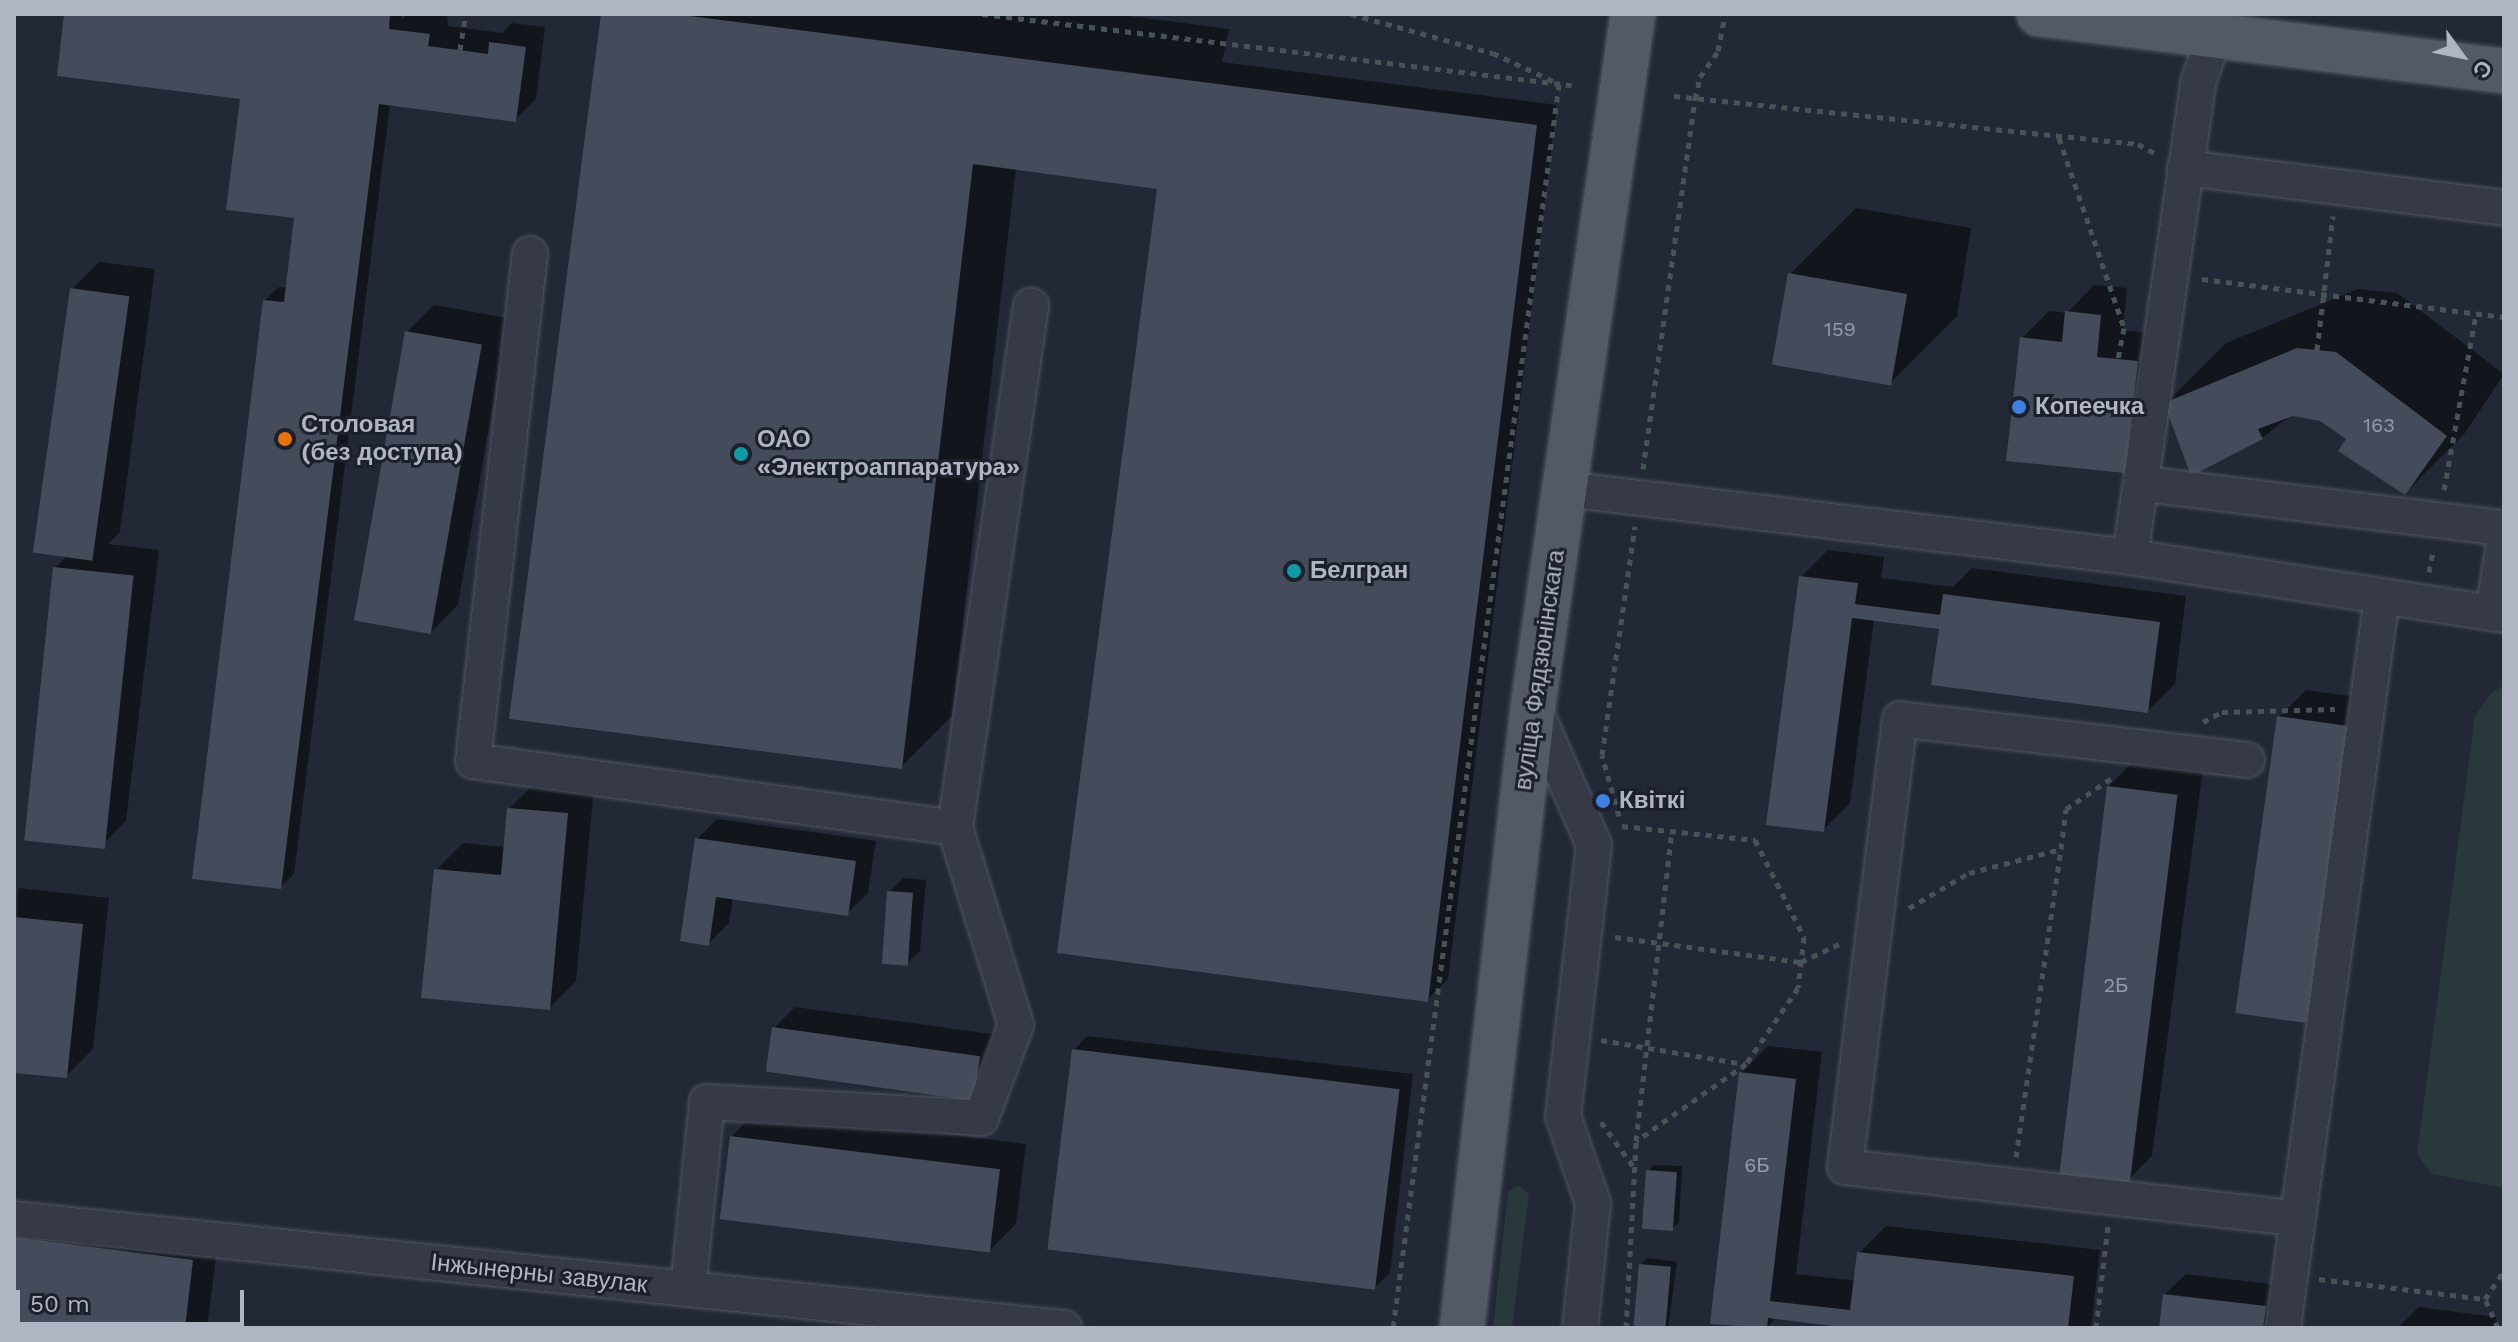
<!DOCTYPE html>
<html>
<head>
<meta charset="utf-8">
<style>
  body { margin:0 }
  #map { position:relative; width:2518px; height:1342px; overflow:hidden; background:#222836; font-family:"Work Sans",sans-serif }
  div>[style] { position:absolute }
  [style*='--x'] { left:calc(var(--x)*1px); top:calc(var(--y)*1px); width:calc(var(--w)*1px); rotate:calc(var(--a)*1deg) }
  .green>* { inset:0; background:#28383b }
  .shadow>* { inset:0; background:#0007 }
  .building>* { inset:0; background:#444b5a; transform-origin:0 0 }
  .path>* { height:5px; margin-top:-2.5px; transform-origin:0; background:repeating-linear-gradient(90deg,#465458 0 6px,transparent 0 12px) }
  .roads { filter:drop-shadow(0 0 2px #505561) drop-shadow(0 0 2px #505561) }
  .minor>* { height:34px; margin:-17px; padding:0 17px; transform-origin:17px; border-radius:17px; background:#363a47 }
  .major>* { height:44px; margin:-22px; padding:0 22px; transform-origin:22px; border-radius:22px; background:#545967 }
  .dots>* { width:22px; height:22px; translate:-50% -50%; box-sizing:border-box; border:4px solid #1b202b; border-radius:50% }
  span { translate:-50% -50%; white-space:nowrap; text-align:center; line-height:1.15; -webkit-text-stroke:6px #1b202b; paint-order:stroke }
  .number-label { font-size:20px; color:#959aa9 }
  .number-label span { -webkit-text-stroke-width:0 }
  .poi-label { font-size:24px; color:#b0b5c3; font-weight:700 }
  .left { translate:0 -50%; text-align:left }
  .street-label { font-size:24px; color:#b0b5c3 }
  .frame { position:absolute; inset:0; border:16px solid #b0b5c3; pointer-events:none }
  .north { position:absolute; left:2422px; top:16px; width:80px; height:80px; -webkit-text-stroke:6px #1b202b; paint-order:stroke; rotate:123deg; font-size:22px; font-weight:700; line-height:32px; text-align:center; color:#b0b5c3 }
  .north::after { content:''; display:block; margin:auto; width:28px; height:36px; background:#b0b5c3; clip-path:polygon(50% 0,100% 100%,50% 72%,0 100%) }
  .scale { position:absolute; left:16px; top:1290px; width:228px; height:36px; box-sizing:border-box; border:4px solid #b0b5c3; border-top:0; padding-left:10px; font-size:24px; line-height:28px; white-space:nowrap; color:#b0b5c3; -webkit-text-stroke:6px #1b202b; paint-order:stroke }
</style>
</head>
<body>
<div id="map">
  <div class="green">
    <div style="clip-path:polygon(2504px 685px,2504px 1188px,2432px 1174px,2417px 1154px,2475px 716px,2491px 693px)"></div>
    <div style="clip-path:polygon(1519px 1185px,1529px 1194px,1512px 1328px,1493px 1328px,1508px 1192px)"></div>
  </div>
  <div class="shadow">
    <div style="clip-path:polygon(66px 14px,402px 14px,401px 20px,407px 14px,447px 14px,448px 26px,502px 33px,512px 23px,545px 27px,536px 99px,515px 120px,390px 104px,294px 874px,280px 887px,265px 300px,279px 287px,288px 288px,297px 216px,242px 97px)"></div>
    <div style="clip-path:polygon(603px 14px,1114px 14px,1229px 29px,1222px 62px,1557px 105px,1448px 979px,1428px 999px,1159px 187px,1016px 168px,952px 716px,901px 767px)"></div>
    <div style="clip-path:polygon(1856px 208px,1971px 228px,1957px 316px,1891px 382px,1790px 274px)"></div>
    <div style="clip-path:polygon(99px 262px,155px 269px,120px 532px,108px 544px,159px 550px,126px 821px,99px 848px,55px 568px,67px 556px,72px 289px)"></div>
    <div style="clip-path:polygon(2094px 285px,2127px 288px,2123px 330px,2164px 335px,2152px 444px,2125px 471px,2022px 338px,2049px 311px,2067px 313px)"></div>
    <div style="clip-path:polygon(2358px 289px,2397px 293px,2504px 374px,2465px 433px,2405px 493px,2349px 439px,2320px 419px,2293px 414px,2262px 438px,2166px 403px,2226px 343px)"></div>
    <div style="clip-path:polygon(434px 305px,508px 318px,458px 605px,431px 632px,407px 332px)"></div>
    <div style="clip-path:polygon(1828px 550px,1884px 557px,1881px 578px,1953px 587px,1972px 568px,2186px 596px,2175px 684px,2148px 711px,1941px 628px,1874px 619px,1850px 803px,1823px 830px,1801px 577px)"></div>
    <div style="clip-path:polygon(2306px 690px,2379px 700px,2338px 995px,2279px 717px)"></div>
    <div style="clip-path:polygon(2135px 760px,2203px 768px,2152px 1156px,2125px 1183px,2108px 787px)"></div>
    <div style="clip-path:polygon(536px 782px,594px 787px,576px 981px,549px 1008px,436px 870px,463px 843px,505px 847px,509px 809px)"></div>
    <div style="clip-path:polygon(717px 819px,876px 841px,868px 893px,847px 913px,733px 897px,729px 923px,709px 943px,697px 839px)"></div>
    <div style="clip-path:polygon(903px 878px,926px 880px,920px 951px,906px 964px,889px 892px)"></div>
    <div style="clip-path:polygon(18px 888px,109px 898px,93px 1049px,66px 1076px,14px 1071px)"></div>
    <div style="clip-path:polygon(795px 1007px,999px 1035px,973px 1098px,774px 1028px)"></div>
    <div style="clip-path:polygon(1087px 1036px,1413px 1074px,1390px 1273px,1376px 1286px,1074px 1050px)"></div>
    <div style="clip-path:polygon(1768px 1046px,1822px 1052px,1796px 1274px,1856px 1281px,1859px 1253px,1886px 1226px,2100px 1250px,2091px 1328px,1850px 1328px,1777px 1317px,1766px 1328px,1712px 1322px,1741px 1073px)"></div>
    <div style="clip-path:polygon(758px 1110px,1026px 1144px,1016px 1224px,989px 1251px,731px 1137px)"></div>
    <div style="clip-path:polygon(1654px 1165px,1682px 1166px,1679px 1222px,1673px 1228px,1648px 1171px)"></div>
    <div style="clip-path:polygon(14px 1224px,219px 1233px,207px 1328px,14px 1328px)"></div>
    <div style="clip-path:polygon(1647px 1258px,1677px 1262px,1668px 1328px,1634px 1328px,1641px 1264px)"></div>
    <div style="clip-path:polygon(2186px 1274px,2286px 1286px,2280px 1328px,2161px 1328px,2165px 1294px)"></div>
    <div style="clip-path:polygon(2419px 1307px,2496px 1317px,2494px 1328px,2398px 1328px)"></div>
  </div>
  <div class="building">
    <div style="clip-path:polygon(64px 14px,377px 14px,390px 16px,389px 29px,430px 34px,428px 46px,488px 54px,489px 42px,526px 47px,516px 122px,379px 104px,281px 889px,192px 879px,263px 300px,284px 302px,294px 218px,226px 210px,240px 99px,57px 76px)"></div>
    <div style="clip-path:polygon(601px 14px,674px 14px,1537px 125px,1428px 1002px,1057px 953px,1157px 189px,973px 164px,902px 769px,509px 719px)"></div>
    <div style="left:1788px;top:273px;width:121px;height:93px;rotate:10deg"></div>
    <div style="left:70px;top:288px;width:60px;height:267px;rotate:8deg"></div>
    <div style="clip-path:polygon(2065px 311px,2101px 315px,2097px 357px,2138px 361px,2125px 473px,2006px 461px,2020px 337px,2062px 342px)"></div>
    <div style="left:405px;top:331px;width:78px;height:294px;rotate:10deg"></div>
    <div style="clip-path:polygon(2297px 348px,2336px 352px,2447px 436px,2405px 495px,2338px 451px,2346px 439px,2320px 421px,2293px 416px,2258px 429px,2263px 439px,2191px 476px,2164px 403px)"></div>
    <div style="left:53px;top:567px;width:81px;height:275px;rotate:6deg"></div>
    <div style="clip-path:polygon(1799px 576px,1858px 583px,1855px 604px,1940px 615px,1943px 594px,2160px 622px,2148px 713px,1931px 685px,1939px 629px,1852px 618px,1824px 832px,1766px 825px)"></div>
    <div style="left:2277px;top:716px;width:77px;height:300px;rotate:8deg"></div>
    <div style="left:2107px;top:786px;width:71px;height:393px;rotate:7deg"></div>
    <div style="clip-path:polygon(507px 808px,568px 813px,550px 1010px,421px 998px,434px 869px,501px 875px)"></div>
    <div style="clip-path:polygon(695px 838px,856px 861px,848px 916px,716px 897px,709px 946px,680px 941px)"></div>
    <div style="left:887px;top:891px;width:26px;height:73px;rotate:4deg"></div>
    <div style="clip-path:polygon(14px 917px,83px 924px,67px 1078px,14px 1073px)"></div>
    <div style="left:772px;top:1027px;width:210px;height:45px;rotate:8deg"></div>
    <div style="left:1072px;top:1049px;width:330px;height:202px;rotate:7deg"></div>
    <div style="clip-path:polygon(1739px 1072px,1796px 1079px,1770px 1301px,1850px 1310px,1857px 1252px,2074px 1276px,2068px 1328px,1848px 1328px,1768px 1318px,1767px 1328px,1710px 1324px)"></div>
    <div style="left:730px;top:1136px;width:272px;height:84px;rotate:7deg"></div>
    <div style="left:1646px;top:1170px;width:31px;height:59px;rotate:4deg"></div>
    <div style="clip-path:polygon(14px 1237px,193px 1260px,185px 1328px,14px 1328px)"></div>
    <div style="left:1639px;top:1264px;width:32px;height:64px;rotate:5deg"></div>
    <div style="clip-path:polygon(2163px 1294px,2266px 1306px,2263px 1328px,2159px 1328px)"></div>
  </div>
  <div class="path">
    <div style="--x:982;--y:14;--w:600;--a:6.89"></div>
    <div style="--x:1351;--y:14;--w:147;--a:15.4"></div>
    <div style="--x:1493;--y:53;--w:73;--a:25.2"></div>
    <div style="--x:1559;--y:84;--w:1255;--a:97.6"></div>
    <div style="--x:460;--y:50;--w:36;--a:-81"></div>
    <div style="--x:1674;--y:96;--w:466;--a:5.9"></div>
    <div style="--x:2138;--y:144;--w:21;--a:29"></div>
    <div style="--x:2059;--y:138;--w:201;--a:71.1"></div>
    <div style="--x:2124;--y:328;--w:32;--a:101"></div>
    <div style="--x:2202;--y:279;--w:304;--a:7.2"></div>
    <div style="--x:2317;--y:350;--w:135;--a:-83.2"></div>
    <div style="--x:1643;--y:469;--w:374;--a:-82"></div>
    <div style="--x:1695;--y:99;--w:23;--a:-77"></div>
    <div style="--x:1700;--y:77;--w:32;--a:-55"></div>
    <div style="--x:1718;--y:51;--w:38;--a:-79"></div>
    <div style="--x:2444;--y:490;--w:179;--a:-79.7"></div>
    <div style="--x:2429;--y:572;--w:21;--a:-79"></div>
    <div style="--x:2203;--y:722;--w:21;--a:-28"></div>
    <div style="--x:2222;--y:712;--w:113;--a:-1.5"></div>
    <div style="--x:1619;--y:816;--w:63;--a:-105.6"></div>
    <div style="--x:1602;--y:755;--w:231;--a:-81.8"></div>
    <div style="--x:1622;--y:826;--w:134;--a:6"></div>
    <div style="--x:1755;--y:840;--w:109;--a:63.2"></div>
    <div style="--x:1804;--y:937;--w:51;--a:96.7"></div>
    <div style="--x:1798;--y:988;--w:92;--a:124.4"></div>
    <div style="--x:1746;--y:1064;--w:134;--a:145"></div>
    <div style="--x:1909;--y:908;--w:69;--a:-30.3"></div>
    <div style="--x:1969;--y:873;--w:95;--a:-14.6"></div>
    <div style="--x:2061;--y:849;--w:40;--a:-82.9"></div>
    <div style="--x:2066;--y:809;--w:57;--a:-34.2"></div>
    <div style="--x:1615;--y:937;--w:188;--a:7.7"></div>
    <div style="--x:1801;--y:962;--w:42;--a:-25.3"></div>
    <div style="--x:1601;--y:1040;--w:146;--a:9.5"></div>
    <div style="--x:1601;--y:1122;--w:59;--a:53.9"></div>
    <div style="--x:2016;--y:1157;--w:311;--a:-81.7"></div>
    <div style="--x:2319;--y:1279;--w:167;--a:6.9"></div>
    <div style="--x:1626;--y:1328;--w:187;--a:-86.9"></div>
    <div style="--x:1636;--y:1141;--w:311;--a:-83.4"></div>
    <div style="--x:2096;--y:1328;--w:103;--a:-83.3"></div>
    <div style="--x:2498;--y:1328;--w:32;--a:-114"></div>
    <div style="--x:2485;--y:1299;--w:34;--a:-56"></div>
  </div>
  <div class="roads">
    <div class="minor">
      <div style="--x:2185;--y:168;--w:321;--a:7.1"></div>
      <div style="--x:530;--y:254;--w:510;--a:96.41"></div>
      <div style="--x:473;--y:761;--w:487;--a:7.9"></div>
      <div style="--x:2144;--y:484;--w:363;--a:7"></div>
      <div style="--x:1565;--y:489;--w:569;--a:6.86"></div>
      <div style="--x:2130;--y:557;--w:378;--a:8.8"></div>
      <div style="--x:2130;--y:557;--w:479;--a:-81.8"></div>
      <div style="--x:2198;--y:83;--w:73;--a:-70.8"></div>
      <div style="--x:2493;--y:613;--w:71;--a:-81.1"></div>
      <div style="--x:1533;--y:706;--w:152;--a:66.3"></div>
      <div style="--x:1594;--y:845;--w:273;--a:96.5"></div>
      <div style="--x:1563;--y:1116;--w:92;--a:71"></div>
      <div style="--x:1593;--y:1203;--w:126;--a:95.9"></div>
      <div style="--x:2247;--y:760;--w:349;--a:-173.3"></div>
      <div style="--x:1900;--y:719;--w:451;--a:97"></div>
      <div style="--x:1845;--y:1167;--w:453;--a:6.5"></div>
      <div style="--x:14;--y:1219;--w:1056;--a:5.93"></div>
      <div style="--x:688;--y:1289;--w:188;--a:-84.2"></div>
      <div style="--x:707;--y:1102;--w:274;--a:3.3"></div>
      <div style="--x:981;--y:1118;--w:99;--a:-69.4"></div>
      <div style="--x:1016;--y:1025;--w:206;--a:-107.2"></div>
      <div style="--x:955;--y:828;--w:528;--a:-81.72"></div>
      <div style="--x:2283;--y:1328;--w:738;--a:-82.29"></div>
    </div>
    <div class="major">
      <div style="--x:2039;--y:14;--w:468;--a:7"></div>
      <div style="--x:1462;--y:1328;--w:626;--a:-83.49"></div>
      <div style="--x:1533;--y:706;--w:699;--a:-81.78"></div>
    </div>
  </div>
  <div class="dots">
    <div style="left:2019px;top:407px;background:#3f7fe0"></div>
    <div style="left:285px;top:439px;background:#e8710a"></div>
    <div style="left:741px;top:454px;background:#0f9aa8"></div>
    <div style="left:1294px;top:571px;background:#0f9aa8"></div>
    <div style="left:1603px;top:801px;background:#3f7fe0"></div>
  </div>
  <div class="number-label">
    <span style="left:1840px;top:329px">159</span>
    <span style="left:2379px;top:425px">163</span>
    <span style="left:2116px;top:985px">2Б</span>
    <span style="left:1757px;top:1165px">6Б</span>
  </div>
  <div class="poi-label">
    <span class="left" style="left:2035px;top:407px">Копеечка</span>
    <span class="left" style="left:301px;top:439px">Столовая<br>(без доступа)</span>
    <span class="left" style="left:757px;top:454px">ОАО<br>«Электроаппаратура»</span>
    <span class="left" style="left:1310px;top:571px">Белгран</span>
    <span class="left" style="left:1619px;top:801px">Квіткі</span>
  </div>
  <div class="street-label">
    <span style="left:1540px;top:670px;rotate:-82deg">вуліца Фядзюнінскага</span>
    <span style="left:539px;top:1274px;rotate:6deg">Інжынерны завулак</span>
  </div>
  <div class="frame"></div>
  <div class="north">С</div>
  <div class="scale">50 m</div>
</div>
</body>
</html>
